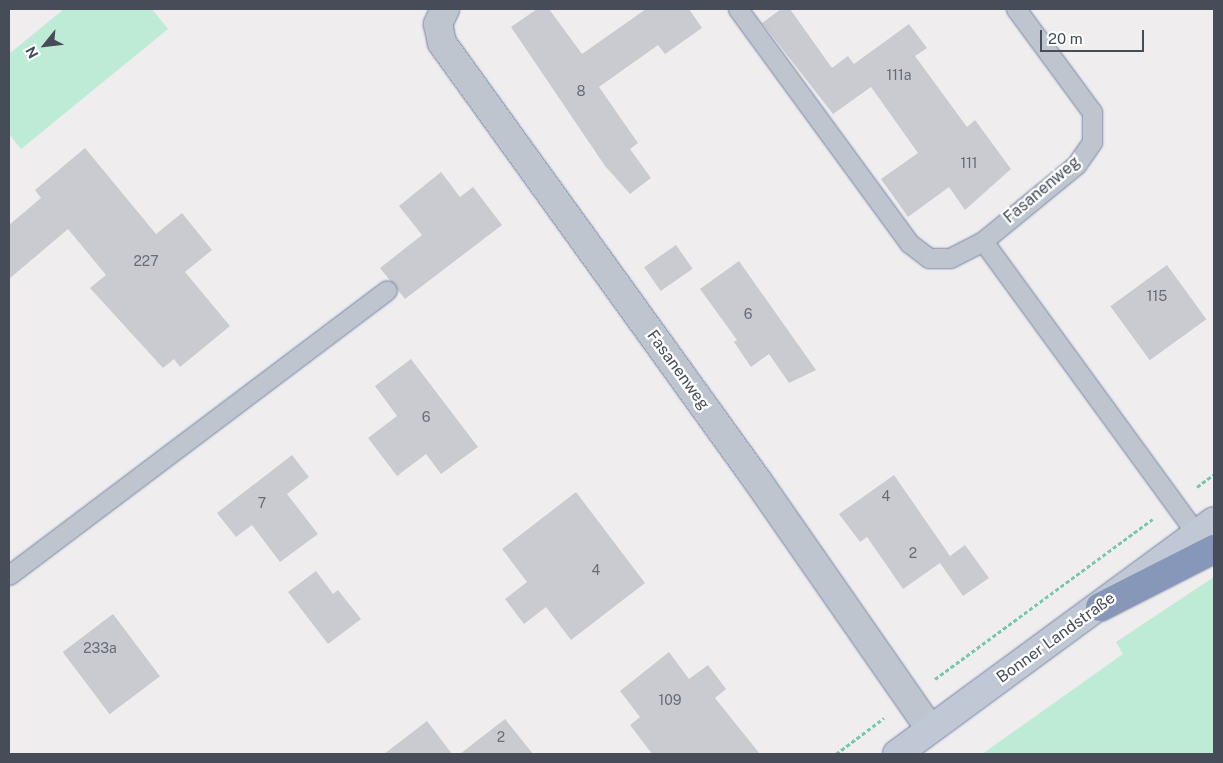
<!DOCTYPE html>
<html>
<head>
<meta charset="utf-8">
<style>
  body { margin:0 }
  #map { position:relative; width:1223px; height:763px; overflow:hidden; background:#efeded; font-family:"Public Sans",sans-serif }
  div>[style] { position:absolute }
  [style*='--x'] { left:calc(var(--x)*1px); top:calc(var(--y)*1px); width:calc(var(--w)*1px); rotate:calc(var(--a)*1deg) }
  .green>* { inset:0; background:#bdebd6 }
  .building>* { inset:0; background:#cacbd1; transform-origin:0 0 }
  .path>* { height:3px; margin-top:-1.5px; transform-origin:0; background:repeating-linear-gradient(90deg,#77c7ad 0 4px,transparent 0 6.5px) }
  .roads { filter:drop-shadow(0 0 1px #7282a5) drop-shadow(0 0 1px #7282a5) }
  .lane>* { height:19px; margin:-9.5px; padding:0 9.5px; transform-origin:9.5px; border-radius:9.5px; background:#bec5ce }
  .street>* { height:28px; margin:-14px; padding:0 14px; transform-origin:14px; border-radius:14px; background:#bec5ce }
  .secondary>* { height:28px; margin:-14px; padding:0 14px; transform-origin:14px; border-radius:14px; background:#c0c7d5 }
  .highway>* { height:28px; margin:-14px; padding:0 14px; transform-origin:14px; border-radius:14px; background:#8797b9 }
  span { translate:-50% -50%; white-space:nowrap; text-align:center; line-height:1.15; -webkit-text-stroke:4.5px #fff; paint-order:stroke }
  .number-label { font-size:14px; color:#676c77 }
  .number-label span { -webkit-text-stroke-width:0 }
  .street-label { font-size:16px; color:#464d59 }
  .frame { position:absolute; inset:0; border:10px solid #464d59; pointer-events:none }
  .north { position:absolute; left:20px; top:20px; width:50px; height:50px; -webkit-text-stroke:4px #fff; paint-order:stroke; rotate:241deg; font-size:14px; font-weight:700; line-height:20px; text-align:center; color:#464d59 }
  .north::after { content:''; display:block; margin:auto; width:18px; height:22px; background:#464d59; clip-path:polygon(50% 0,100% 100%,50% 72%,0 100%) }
  .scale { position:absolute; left:1040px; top:30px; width:104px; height:22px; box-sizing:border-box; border:2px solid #464d59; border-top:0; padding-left:6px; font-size:15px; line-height:18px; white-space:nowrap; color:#464d59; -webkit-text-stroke:4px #fff; paint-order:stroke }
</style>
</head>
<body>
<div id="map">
  <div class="green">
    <div style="clip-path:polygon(64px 9px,152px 9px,168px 29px,21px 149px,9px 134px,9px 54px)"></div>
    <div style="clip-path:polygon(1214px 577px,1214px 754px,982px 754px,1123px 654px,1116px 642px)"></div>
  </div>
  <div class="building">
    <div style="clip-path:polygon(537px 9px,549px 9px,582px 54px,646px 9px,689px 9px,702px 28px,665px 54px,658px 45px,599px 87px,638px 143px,630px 149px,651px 178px,630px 194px,605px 166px,511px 27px)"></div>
    <div style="clip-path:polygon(781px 9px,790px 9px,832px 68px,848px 56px,854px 64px,909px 24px,927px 48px,915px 56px,967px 127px,975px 120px,1011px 169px,965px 210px,949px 187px,908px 217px,881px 179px,918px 153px,871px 87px,833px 114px,762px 23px)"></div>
    <div style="clip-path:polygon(85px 148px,156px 234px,182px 213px,212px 250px,185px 272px,230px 326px,180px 367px,174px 359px,163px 368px,90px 288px,106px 275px,68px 229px,9px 279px,9px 225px,41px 198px,35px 190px)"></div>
    <div style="clip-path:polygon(441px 172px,460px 197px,473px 187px,502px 225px,405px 299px,380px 268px,422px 235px,399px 206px)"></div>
    <div style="left:676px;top:245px;width:29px;height:39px;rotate:55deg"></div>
    <div style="clip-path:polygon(739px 261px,816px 370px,789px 383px,769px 354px,751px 367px,734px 342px,737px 340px,700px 289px)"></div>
    <div style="left:1167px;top:265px;width:67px;height:70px;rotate:54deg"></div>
    <div style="clip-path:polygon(411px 359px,478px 447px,441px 474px,426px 454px,397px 476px,368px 438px,397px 416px,375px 386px)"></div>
    <div style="clip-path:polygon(292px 455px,309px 477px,287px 494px,318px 534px,280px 562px,252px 525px,236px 537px,217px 513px)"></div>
    <div style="clip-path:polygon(894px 475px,950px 556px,965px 545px,989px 578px,963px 596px,940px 563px,903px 589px,867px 537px,860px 542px,839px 514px)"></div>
    <div style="clip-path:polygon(576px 492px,645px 583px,571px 640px,546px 607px,524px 624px,505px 599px,527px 582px,502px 549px)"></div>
    <div style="clip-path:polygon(316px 571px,333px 594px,338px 590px,361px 619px,328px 644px,288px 592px)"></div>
    <div style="left:113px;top:614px;width:78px;height:63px;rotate:53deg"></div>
    <div style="clip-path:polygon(669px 652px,689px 679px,708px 665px,726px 689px,715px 698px,760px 754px,652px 754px,630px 725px,640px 717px,620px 691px)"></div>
    <div style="clip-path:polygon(505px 719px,533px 754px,460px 754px)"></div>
    <div style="clip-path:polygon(427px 721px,452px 754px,384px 754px)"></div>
  </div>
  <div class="path">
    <div style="--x:1197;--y:487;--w:21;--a:-37"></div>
    <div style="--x:935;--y:679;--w:270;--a:-36.3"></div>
    <div style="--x:836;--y:754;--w:60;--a:-36.9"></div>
  </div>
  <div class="roads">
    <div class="lane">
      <div style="--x:738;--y:9;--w:290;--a:53.8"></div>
      <div style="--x:909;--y:243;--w:25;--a:37"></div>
      <div style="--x:929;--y:258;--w:21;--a:0"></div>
      <div style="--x:950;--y:258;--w:37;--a:-27"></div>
      <div style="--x:983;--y:241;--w:120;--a:-39.3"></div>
      <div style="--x:1076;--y:165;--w:28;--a:-55"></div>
      <div style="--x:1092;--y:142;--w:30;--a:-90"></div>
      <div style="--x:1092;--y:112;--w:128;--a:-126.4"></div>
      <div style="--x:983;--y:241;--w:363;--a:53.9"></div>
      <div style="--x:9;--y:575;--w:473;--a:-37"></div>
    </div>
    <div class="street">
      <div style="--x:445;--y:9;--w:17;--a:115"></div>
      <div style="--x:438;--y:24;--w:19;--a:78"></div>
      <div style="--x:442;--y:43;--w:539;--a:54.22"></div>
      <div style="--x:757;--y:480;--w:303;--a:55.2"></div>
    </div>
    <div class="secondary">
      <div style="--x:897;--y:754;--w:393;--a:-36.3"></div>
    </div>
    <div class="highway">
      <div style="--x:1100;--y:607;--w:128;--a:-27"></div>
    </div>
  </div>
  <div class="number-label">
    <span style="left:899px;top:75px">111a</span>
    <span style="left:581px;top:91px">8</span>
    <span style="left:969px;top:163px">111</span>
    <span style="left:146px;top:261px">227</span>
    <span style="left:1157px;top:296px">115</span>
    <span style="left:748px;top:314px">6</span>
    <span style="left:426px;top:417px">6</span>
    <span style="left:886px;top:496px">4</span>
    <span style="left:262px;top:503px">7</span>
    <span style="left:913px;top:553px">2</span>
    <span style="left:596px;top:570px">4</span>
    <span style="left:100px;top:648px">233a</span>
    <span style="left:670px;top:700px">109</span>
    <span style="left:501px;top:737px">2</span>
  </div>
  <div class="street-label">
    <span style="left:1042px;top:190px;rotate:-40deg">Fasanenweg</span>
    <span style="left:678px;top:370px;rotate:54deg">Fasanenweg</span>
    <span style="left:1056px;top:638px;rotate:-36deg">Bonner Landstraße</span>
  </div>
  <div class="frame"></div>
  <div class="north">N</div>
  <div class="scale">20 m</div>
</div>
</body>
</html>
